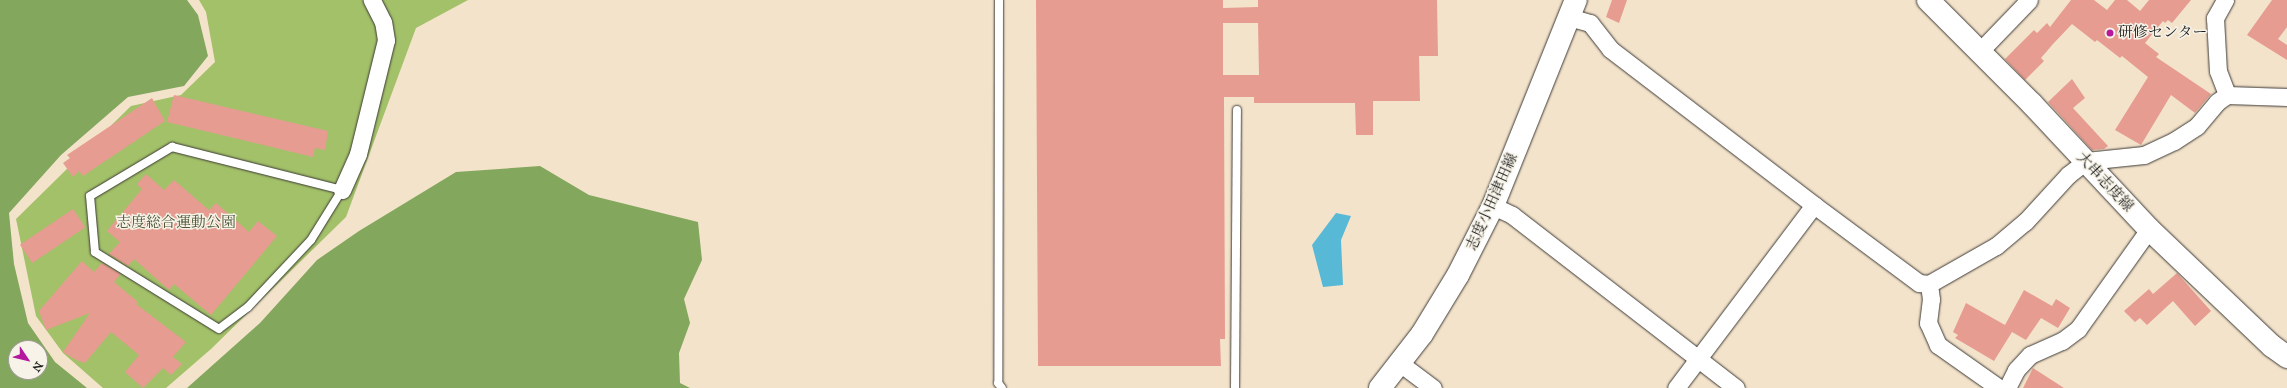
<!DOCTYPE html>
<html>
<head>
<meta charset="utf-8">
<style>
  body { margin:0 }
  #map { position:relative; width:2287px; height:388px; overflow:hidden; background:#f4e3cb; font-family:"IM FELL Great Primer","Noto Serif JP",serif }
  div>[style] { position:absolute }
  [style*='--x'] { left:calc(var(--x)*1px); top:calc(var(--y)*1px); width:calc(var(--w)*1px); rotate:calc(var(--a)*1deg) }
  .green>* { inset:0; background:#a3c169 }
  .forest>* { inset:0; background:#82a75d }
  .water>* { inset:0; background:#58b9d6 }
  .building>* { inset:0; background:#e69c90; transform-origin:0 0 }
  .roads { filter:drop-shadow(0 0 1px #3c3a36) drop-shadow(0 0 1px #3c3a36) }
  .lane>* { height:8px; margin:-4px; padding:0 4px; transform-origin:4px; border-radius:4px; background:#fff }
  .street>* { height:17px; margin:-8.5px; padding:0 8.5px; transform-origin:8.5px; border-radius:8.5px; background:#fff }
  .secondary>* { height:22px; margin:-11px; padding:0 11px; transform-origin:11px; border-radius:11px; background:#fff }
  .dots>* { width:11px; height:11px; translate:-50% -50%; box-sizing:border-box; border:2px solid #f7f3e8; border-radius:50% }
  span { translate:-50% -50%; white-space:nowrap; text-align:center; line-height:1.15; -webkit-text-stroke:3px #f7f3e8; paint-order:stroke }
  .poi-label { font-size:15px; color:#1c1c1c }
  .left { translate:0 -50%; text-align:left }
  .street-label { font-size:15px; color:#1c1c1c }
  .park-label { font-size:15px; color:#4b5637 }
  .north { position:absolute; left:8px; top:340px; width:40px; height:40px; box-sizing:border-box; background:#f7f3e8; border:1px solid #9f9d96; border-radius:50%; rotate:125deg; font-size:11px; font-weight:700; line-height:16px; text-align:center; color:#1c1c1c }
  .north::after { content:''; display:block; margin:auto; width:14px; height:18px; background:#b5179e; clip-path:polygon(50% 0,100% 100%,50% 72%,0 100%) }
</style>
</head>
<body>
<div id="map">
  <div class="green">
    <div style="clip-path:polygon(199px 0,468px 0,416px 28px,346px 217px,211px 349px,166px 388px,103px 388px,63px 353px,36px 316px,16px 219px,131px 106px,181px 95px,215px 62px,206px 12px)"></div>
  </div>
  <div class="forest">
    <div style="clip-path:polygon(evenodd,0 0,187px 0,198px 15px,208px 56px,184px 86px,128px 97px,61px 155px,9px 213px,14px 264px,28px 323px,55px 362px,87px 388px,0 388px,0 0,16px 348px,40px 348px,40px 372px,16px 372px,16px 348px)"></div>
    <div style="clip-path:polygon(540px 166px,589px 195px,698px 222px,702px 260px,684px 299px,690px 323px,679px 353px,680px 383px,690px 388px,187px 388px,260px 323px,317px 260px,359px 231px,456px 172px)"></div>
  </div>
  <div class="water">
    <div style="clip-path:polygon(1336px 213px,1351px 216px,1341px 240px,1343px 285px,1323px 287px,1312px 245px)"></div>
  </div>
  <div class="building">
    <div style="clip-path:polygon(evenodd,1036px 0,1223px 0,1223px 8px,1258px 7px,1258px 0,1437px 0,1438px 56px,1419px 56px,1420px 101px,1373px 101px,1373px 135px,1356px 135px,1355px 103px,1254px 103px,1254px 97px,1224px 97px,1225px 339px,1220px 339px,1221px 366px,1038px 366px,1036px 0,1223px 23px,1258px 23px,1259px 75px,1223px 75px,1223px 23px)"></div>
    <div style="clip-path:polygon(1612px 0,1627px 0,1619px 23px,1606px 17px)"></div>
    <div style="clip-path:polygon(2071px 0,2094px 0,2107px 10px,2115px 0,2127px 0,2140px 11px,2149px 0,2191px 0,2172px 23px,2168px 20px,2165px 23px,2163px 21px,2145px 43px,2159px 54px,2156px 57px,2211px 94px,2195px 113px,2171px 95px,2141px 145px,2115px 130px,2148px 77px,2122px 56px,2120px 58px,2097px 40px,2095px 42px,2072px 24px,2053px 44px,2041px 58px,2044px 61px,2025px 80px,2005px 59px,2034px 30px,2037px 33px,2047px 23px,2050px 27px)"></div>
    <div style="clip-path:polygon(2272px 0,2287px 0,2287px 27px,2278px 39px,2287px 45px,2287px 60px,2247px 35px)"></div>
    <div style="clip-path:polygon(2072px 79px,2085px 98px,2073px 108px,2108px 146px,2104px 149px,2092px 150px,2048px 102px)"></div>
    <div style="clip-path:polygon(174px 95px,328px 131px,325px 150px,315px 148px,313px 157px,167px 122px)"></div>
    <div style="clip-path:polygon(152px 98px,165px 121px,83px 176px,79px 171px,73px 177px,63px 163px,70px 158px,67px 155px)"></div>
    <div style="clip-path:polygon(146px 174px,164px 190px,174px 180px,209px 210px,216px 203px,249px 232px,258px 221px,277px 236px,211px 315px,174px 284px,169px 290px,134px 259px,128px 266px,109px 254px,120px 242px,107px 231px,142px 189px,137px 184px)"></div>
    <div style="left:73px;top:209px;width:22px;height:64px;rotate:56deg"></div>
    <div style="clip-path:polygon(82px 261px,94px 272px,102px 263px,121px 274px,114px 282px,138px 302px,136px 304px,186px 342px,173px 357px,182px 364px,171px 375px,163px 368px,143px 388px,125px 372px,139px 355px,111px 332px,85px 363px,76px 360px,63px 352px,90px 313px,46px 330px,39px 311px)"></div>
    <div style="clip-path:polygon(2177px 273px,2211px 311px,2195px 326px,2173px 301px,2147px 325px,2140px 318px,2135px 322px,2124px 311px,2149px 289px,2153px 294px)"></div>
    <div style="clip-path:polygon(2024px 290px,2052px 306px,2056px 299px,2070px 308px,2058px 328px,2041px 318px,2026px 340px,2012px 332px,1994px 361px,1955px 338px,1958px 335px,1953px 332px,1966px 303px,2005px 325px)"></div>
    <div style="clip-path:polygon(2033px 368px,2064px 388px,2023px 388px)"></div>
  </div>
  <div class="roads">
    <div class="lane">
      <div style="--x:999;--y:0;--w:383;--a:90.1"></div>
      <div style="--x:998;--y:383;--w:6;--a:51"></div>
      <div style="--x:172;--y:147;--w:175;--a:14.2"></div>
      <div style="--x:342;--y:190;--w:59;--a:121.8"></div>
      <div style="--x:311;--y:240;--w:92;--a:133.2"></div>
      <div style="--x:248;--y:307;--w:36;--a:143"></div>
      <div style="--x:219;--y:329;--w:146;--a:-148.2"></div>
      <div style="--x:95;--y:252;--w:56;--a:-95.1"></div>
      <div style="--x:90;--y:196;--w:96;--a:-30.9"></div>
      <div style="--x:1235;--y:388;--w:278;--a:-89.6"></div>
    </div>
    <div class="street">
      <div style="--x:2225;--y:0;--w:21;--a:119"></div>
      <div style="--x:2215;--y:18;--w:53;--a:86.8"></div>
      <div style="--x:2218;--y:71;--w:26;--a:69"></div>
      <div style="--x:1569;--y:17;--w:22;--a:16"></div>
      <div style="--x:1590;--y:23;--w:33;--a:52"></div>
      <div style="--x:1610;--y:49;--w:257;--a:37.4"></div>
      <div style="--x:1814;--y:205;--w:131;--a:36.6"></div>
      <div style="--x:1919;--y:283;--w:10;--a:6"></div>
      <div style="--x:1979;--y:52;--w:72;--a:-46.1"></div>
      <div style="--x:342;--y:190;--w:39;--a:-66"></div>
      <div style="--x:358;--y:154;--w:117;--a:-76.2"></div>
      <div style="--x:386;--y:40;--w:18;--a:-99"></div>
      <div style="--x:383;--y:22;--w:25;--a:-117"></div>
      <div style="--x:1493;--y:206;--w:21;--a:25"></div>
      <div style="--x:1512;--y:215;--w:283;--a:37.7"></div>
      <div style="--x:1401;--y:364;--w:40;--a:37"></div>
      <div style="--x:1676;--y:388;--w:229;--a:-53"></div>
      <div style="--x:1999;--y:388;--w:75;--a:-144.8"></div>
      <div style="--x:1938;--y:345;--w:24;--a:-114"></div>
      <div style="--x:1928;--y:323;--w:24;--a:-83"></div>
      <div style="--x:1931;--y:299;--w:15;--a:-98"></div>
      <div style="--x:1929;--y:284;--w:77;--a:-29.6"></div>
      <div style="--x:1996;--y:246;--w:38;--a:-40"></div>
      <div style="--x:2025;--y:222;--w:64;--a:-47.5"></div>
      <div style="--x:2068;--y:175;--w:23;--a:-38"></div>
      <div style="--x:2086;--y:161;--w:58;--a:-5.9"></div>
      <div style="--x:2144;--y:155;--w:33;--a:-25"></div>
      <div style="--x:2174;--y:141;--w:27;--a:-33"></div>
      <div style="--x:2197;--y:126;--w:31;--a:-50"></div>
      <div style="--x:2217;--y:102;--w:12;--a:-35"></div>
      <div style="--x:2227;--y:95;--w:60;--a:1.9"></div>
      <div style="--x:2007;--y:388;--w:20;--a:-63"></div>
      <div style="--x:2016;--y:370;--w:21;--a:-47"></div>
      <div style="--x:2030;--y:355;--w:35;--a:-24"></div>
      <div style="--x:2062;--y:341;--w:20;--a:-37"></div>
      <div style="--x:2078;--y:329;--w:123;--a:-54.6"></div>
    </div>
    <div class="secondary">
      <div style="--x:1928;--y:0;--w:147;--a:45"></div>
      <div style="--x:2032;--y:104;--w:171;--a:46.9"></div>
      <div style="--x:2149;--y:229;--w:170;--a:43.6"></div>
      <div style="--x:2272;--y:346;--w:19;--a:36"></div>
      <div style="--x:1380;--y:388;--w:68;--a:-52.1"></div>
      <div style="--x:1422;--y:334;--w:69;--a:-58.6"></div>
      <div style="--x:1458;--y:275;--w:77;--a:-63.1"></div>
      <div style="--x:1493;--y:206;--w:222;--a:-68.1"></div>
    </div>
  </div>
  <div class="dots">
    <div style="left:2110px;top:33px;background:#b5179e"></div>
  </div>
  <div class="poi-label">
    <span class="left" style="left:2118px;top:33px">研修センター</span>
  </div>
  <div class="street-label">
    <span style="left:2105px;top:182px;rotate:47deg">大串志度線</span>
    <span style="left:1492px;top:202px;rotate:-66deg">志度小田津田線</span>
  </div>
  <div class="park-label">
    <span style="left:176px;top:223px">志度総合運動公園</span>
  </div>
  <div class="north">N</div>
</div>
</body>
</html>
